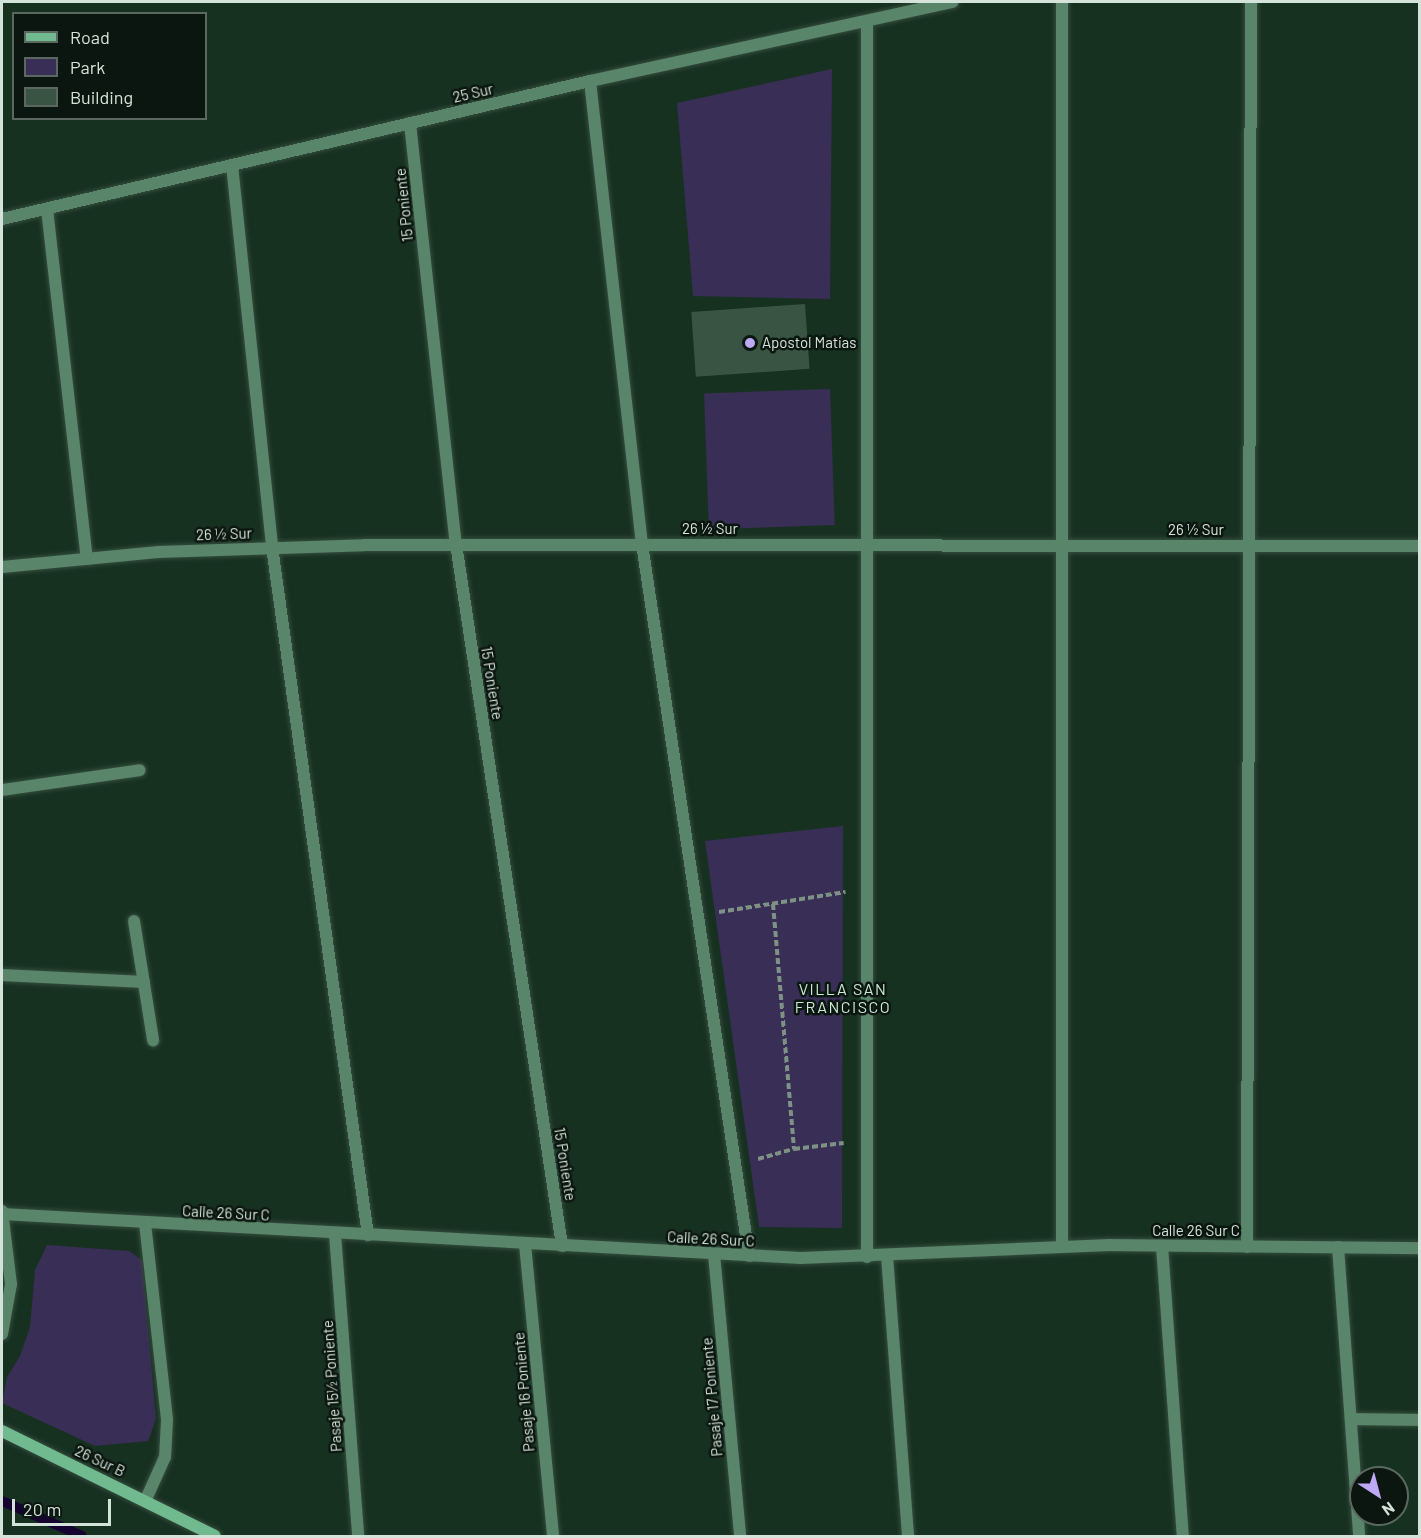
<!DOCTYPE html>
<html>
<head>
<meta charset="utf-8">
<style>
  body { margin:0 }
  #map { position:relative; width:1421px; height:1538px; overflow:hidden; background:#173121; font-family:Barlow,sans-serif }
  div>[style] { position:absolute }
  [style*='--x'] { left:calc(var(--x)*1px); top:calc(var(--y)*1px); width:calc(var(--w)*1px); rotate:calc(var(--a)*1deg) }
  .green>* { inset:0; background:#392e55; transform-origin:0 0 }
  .stream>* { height:10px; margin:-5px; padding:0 5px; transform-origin:5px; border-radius:5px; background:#15042f }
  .building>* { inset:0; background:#395443; transform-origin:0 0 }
  .path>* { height:4px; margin-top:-2px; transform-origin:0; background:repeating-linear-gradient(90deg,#7d9184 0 6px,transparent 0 9px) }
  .roads { filter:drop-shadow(0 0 2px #354d3e) drop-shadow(0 0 2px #354d3e) }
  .lane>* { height:12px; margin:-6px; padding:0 6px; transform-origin:6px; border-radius:6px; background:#59856a }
  .street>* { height:12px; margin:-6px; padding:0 6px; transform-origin:6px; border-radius:6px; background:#59856a }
  .secondary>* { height:12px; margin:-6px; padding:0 6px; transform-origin:6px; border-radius:6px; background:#71b98e }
  .dots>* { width:16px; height:16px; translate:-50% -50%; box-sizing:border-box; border:3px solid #0a160f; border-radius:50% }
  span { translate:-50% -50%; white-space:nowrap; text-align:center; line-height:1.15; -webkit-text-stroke:5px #0a160f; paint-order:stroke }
  .street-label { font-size:15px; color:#d4e3d9 }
  .poi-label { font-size:15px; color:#d4e3d9 }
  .left { translate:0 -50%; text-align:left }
  .neighbourhood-label { font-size:16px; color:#caead5; letter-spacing:1.5px }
  .frame { position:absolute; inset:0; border:3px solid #d4e3d9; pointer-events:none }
  .legend { position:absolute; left:12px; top:12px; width:195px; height:108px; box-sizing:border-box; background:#0a160f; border:2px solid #5b6860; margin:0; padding:8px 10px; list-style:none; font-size:18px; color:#d4e3d9 }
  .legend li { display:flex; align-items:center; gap:12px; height:30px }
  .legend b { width:30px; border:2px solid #5b6860 }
  .north { position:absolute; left:1349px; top:1466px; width:60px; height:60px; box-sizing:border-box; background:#0a160f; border:2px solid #5b6860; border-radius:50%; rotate:144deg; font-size:16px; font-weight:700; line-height:24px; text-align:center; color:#d4e3d9 }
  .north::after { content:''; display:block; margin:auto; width:21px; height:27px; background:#bda9f5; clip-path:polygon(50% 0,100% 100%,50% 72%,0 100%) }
  .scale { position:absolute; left:12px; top:1499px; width:99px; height:27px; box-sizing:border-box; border:3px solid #d4e3d9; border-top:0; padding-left:8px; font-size:18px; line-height:21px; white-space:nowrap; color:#d4e3d9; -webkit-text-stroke:4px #0a160f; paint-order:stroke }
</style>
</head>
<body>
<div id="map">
  <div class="green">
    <div style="clip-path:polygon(832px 69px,830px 299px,693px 296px,677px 103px)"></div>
    <div style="left:830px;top:389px;width:136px;height:126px;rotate:88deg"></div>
    <div style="clip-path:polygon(843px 826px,842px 1228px,759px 1227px,705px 841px)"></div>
    <div style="clip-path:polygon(47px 1245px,129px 1251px,142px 1260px,156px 1419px,148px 1441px,95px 1446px,2px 1403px,7px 1377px,20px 1356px,30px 1327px,35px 1270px)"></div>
  </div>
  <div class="stream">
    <div style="--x:2;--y:1501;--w:87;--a:23.6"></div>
  </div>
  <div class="building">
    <div style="left:805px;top:304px;width:65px;height:114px;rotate:86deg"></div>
  </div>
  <div class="path">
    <div style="--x:773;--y:904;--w:246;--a:85.1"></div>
    <div style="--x:719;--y:912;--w:128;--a:-9"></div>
    <div style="--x:758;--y:1159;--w:37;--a:-16"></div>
    <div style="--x:794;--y:1149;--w:50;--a:-6.8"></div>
  </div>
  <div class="roads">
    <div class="lane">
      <div style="--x:887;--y:1256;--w:281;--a:85.7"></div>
    </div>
    <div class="street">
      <div style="--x:867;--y:21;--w:1236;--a:90"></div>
      <div style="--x:590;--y:81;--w:466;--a:83.6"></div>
      <div style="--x:642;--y:544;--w:720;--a:81.45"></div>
      <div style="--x:410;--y:123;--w:424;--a:83.8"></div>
      <div style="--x:456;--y:544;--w:710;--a:81.41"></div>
      <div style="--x:232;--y:165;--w:384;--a:84"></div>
      <div style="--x:272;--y:547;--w:695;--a:82.06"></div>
      <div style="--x:47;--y:209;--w:352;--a:83.5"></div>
      <div style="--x:2;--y:219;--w:604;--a:-13.21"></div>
      <div style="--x:590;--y:81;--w:371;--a:-12.3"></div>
      <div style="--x:2;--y:567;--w:157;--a:-5.5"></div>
      <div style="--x:158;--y:552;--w:206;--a:-1.9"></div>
      <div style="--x:364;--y:545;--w:1056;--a:0.05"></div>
      <div style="--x:2;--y:790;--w:139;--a:-8.2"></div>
      <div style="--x:134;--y:921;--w:121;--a:80.9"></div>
      <div style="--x:2;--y:975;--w:142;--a:2.8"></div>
      <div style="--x:2;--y:1211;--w:74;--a:83"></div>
      <div style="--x:11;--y:1284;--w:51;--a:100.2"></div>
      <div style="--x:2;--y:1214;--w:800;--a:3.15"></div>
      <div style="--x:801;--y:1258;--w:309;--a:-2.4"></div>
      <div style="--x:1110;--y:1245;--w:310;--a:0.6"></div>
      <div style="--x:145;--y:1223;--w:198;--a:83.6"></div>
      <div style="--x:167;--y:1420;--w:37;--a:93"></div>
      <div style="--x:165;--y:1457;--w:46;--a:114.3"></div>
      <div style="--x:335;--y:1234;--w:303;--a:85.6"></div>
      <div style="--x:525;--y:1244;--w:293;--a:84.5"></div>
      <div style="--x:1062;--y:1246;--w:1244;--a:-90"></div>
      <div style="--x:1162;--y:1246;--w:291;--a:85.9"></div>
      <div style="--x:1247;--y:1247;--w:1245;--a:-89.82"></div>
      <div style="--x:1338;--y:1247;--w:290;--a:85.8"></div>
      <div style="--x:714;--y:1254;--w:283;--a:84.7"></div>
      <div style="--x:1351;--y:1419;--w:69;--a:0.8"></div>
    </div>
    <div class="secondary">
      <div style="--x:2;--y:1431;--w:237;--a:26.2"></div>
    </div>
  </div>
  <div class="dots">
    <div style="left:750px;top:343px;background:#bda9f5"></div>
  </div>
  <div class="street-label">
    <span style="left:473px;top:93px;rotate:-13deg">25 Sur</span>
    <span style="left:404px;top:205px;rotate:-96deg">15 Poniente</span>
    <span style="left:710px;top:529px">26 ½ Sur</span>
    <span style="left:1196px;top:530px">26 ½ Sur</span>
    <span style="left:224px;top:534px;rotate:-2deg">26 ½ Sur</span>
    <span style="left:492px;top:683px;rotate:81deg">15 Poniente</span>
    <span style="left:565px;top:1164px;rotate:81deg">15 Poniente</span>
    <span style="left:226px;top:1213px;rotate:3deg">Calle 26 Sur C</span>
    <span style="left:1196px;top:1231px">Calle 26 Sur C</span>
    <span style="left:711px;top:1239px;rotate:3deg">Calle 26 Sur C</span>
    <span style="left:332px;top:1386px;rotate:-94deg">Pasaje 15½ Poniente</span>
    <span style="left:524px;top:1392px;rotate:-95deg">Pasaje 16 Poniente</span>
    <span style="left:712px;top:1397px;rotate:-95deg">Pasaje 17 Poniente</span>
    <span style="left:100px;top:1461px;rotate:25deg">26 Sur B</span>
  </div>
  <div class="poi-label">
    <span class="left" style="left:762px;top:343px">Apostol Matías</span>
  </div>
  <div class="neighbourhood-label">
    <span style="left:843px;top:998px">VILLA SAN<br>FRANCISCO</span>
  </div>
  <div class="frame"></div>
  <ul class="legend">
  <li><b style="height:8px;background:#71b98e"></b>Road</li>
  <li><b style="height:16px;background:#392e55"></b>Park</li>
  <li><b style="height:16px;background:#395443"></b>Building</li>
  </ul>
  <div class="north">N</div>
  <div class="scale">20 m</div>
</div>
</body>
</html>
